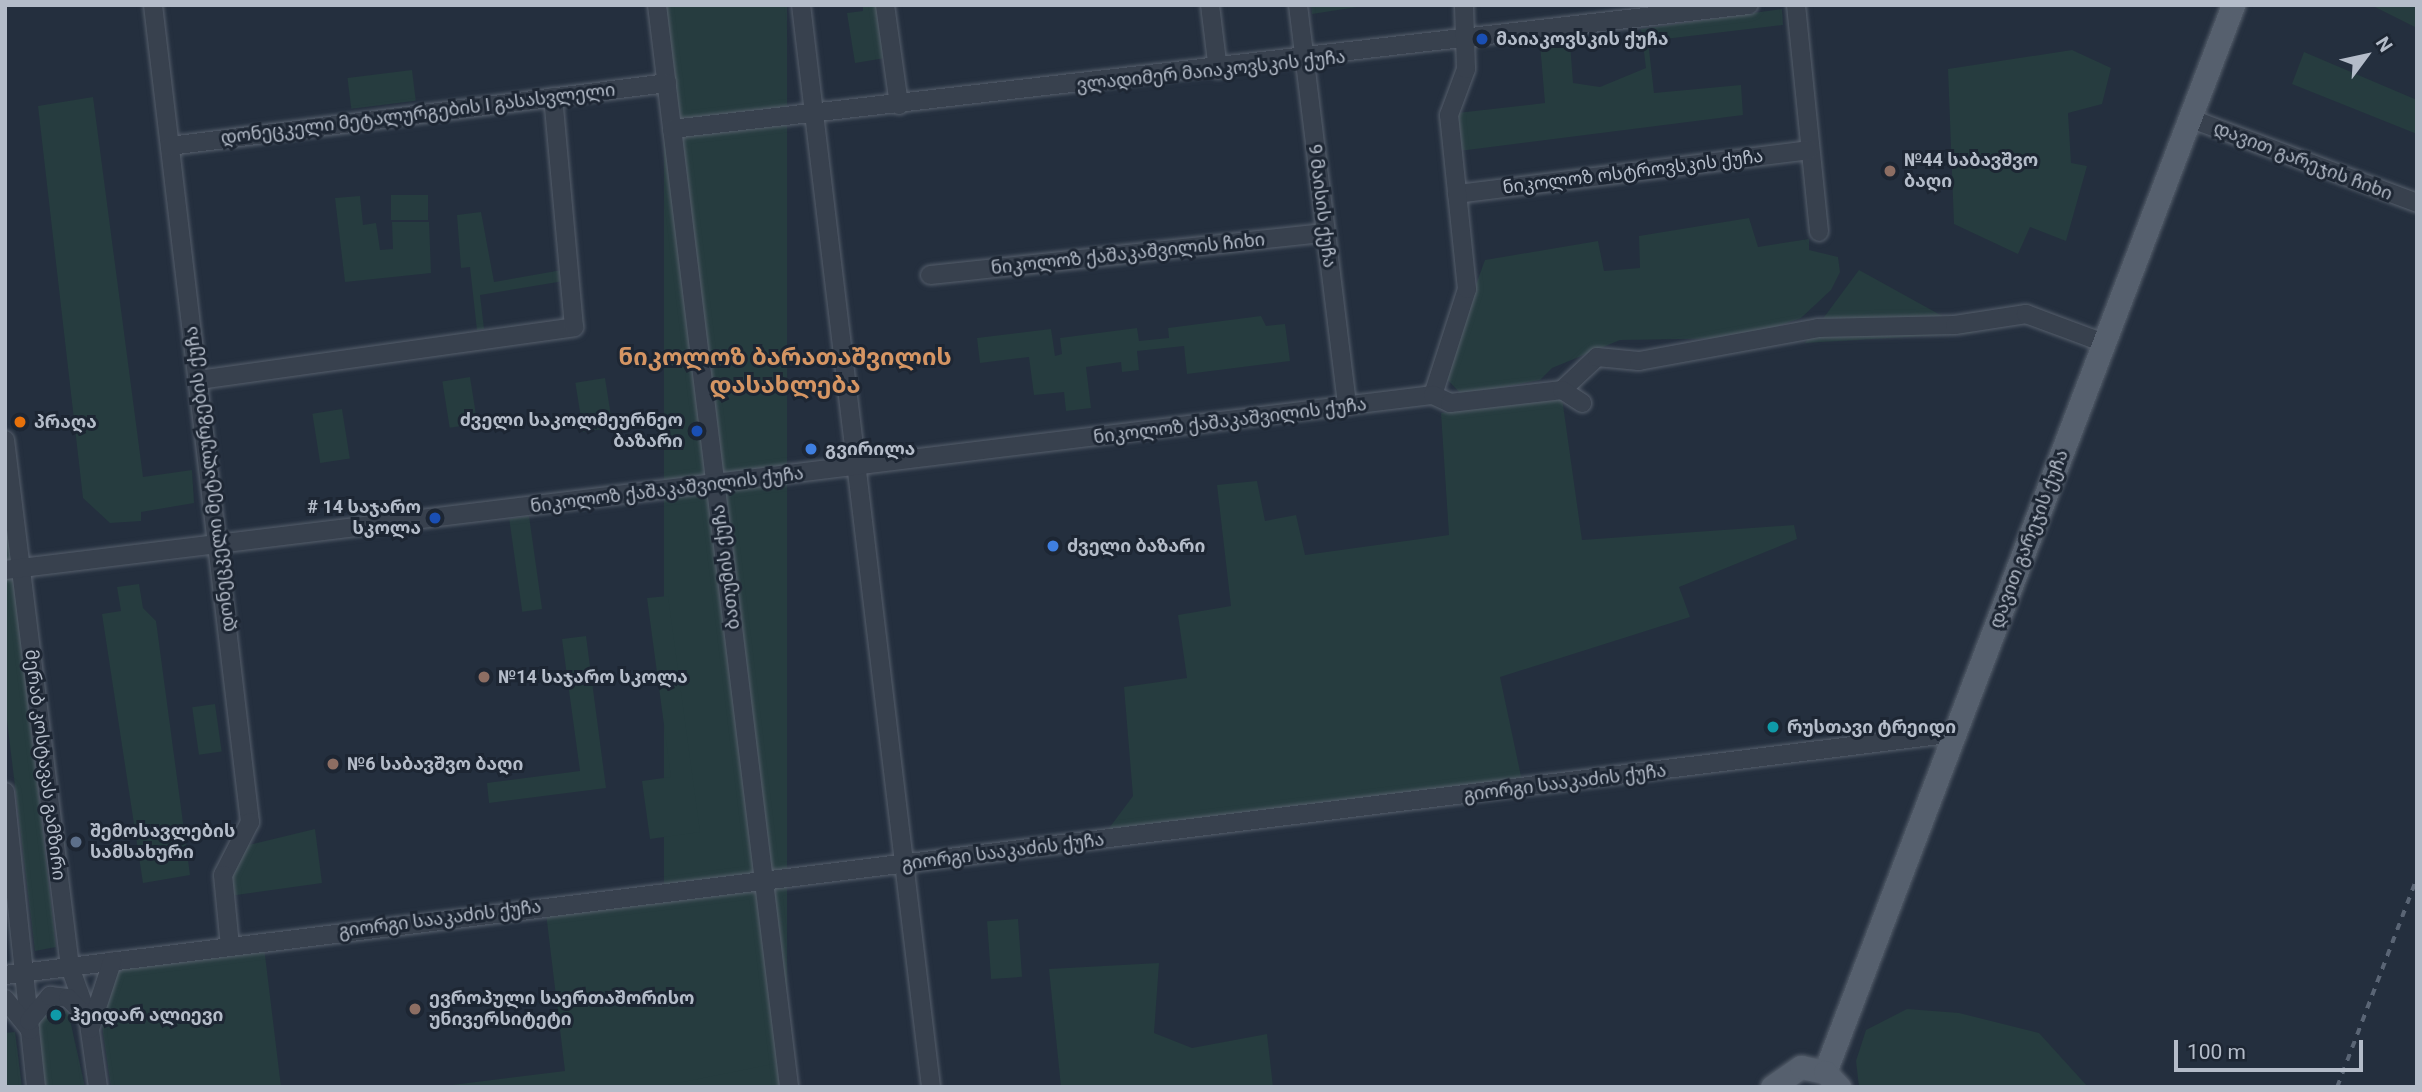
<!DOCTYPE html>
<html>
<head>
<meta charset="utf-8">
<style>
  body { margin:0 }
  #map { position:relative; width:2422px; height:1092px; overflow:hidden; background:#242f3e; font-family:Roboto,"Noto Sans Georgian",sans-serif }
  div>[style] { position:absolute }
  [style*='--x'] { left:calc(var(--x)*1px); top:calc(var(--y)*1px); width:calc(var(--w)*1px); rotate:calc(var(--a)*1deg) }
  .green>* { inset:0; background:#263c3f; transform-origin:0 0 }
  .roads { filter:drop-shadow(0 0 2px #565f6c) drop-shadow(0 0 2px #565f6c) }
  .minor>* { height:18px; margin:-9px; padding:0 9px; transform-origin:9px; border-radius:9px; background:#38414e }
  .major>* { height:23px; margin:-11.5px; padding:0 11.5px; transform-origin:11.5px; border-radius:11.5px; background:#56606e }
  .rail>* { height:3.5px; margin-top:-1.75px; transform-origin:0; background:repeating-linear-gradient(90deg,#5a6575 0 7px,transparent 0 14px) }
  .dots>* { width:19px; height:19px; translate:-50% -50%; box-sizing:border-box; border:4px solid #1d2633; border-radius:50% }
  span { translate:-50% -50%; white-space:nowrap; text-align:center; line-height:1.15; -webkit-text-stroke:6px #1d2633; paint-order:stroke }
  .poi-label { font-size:18px; color:#b4bcc9; font-weight:700 }
  .left { translate:0 -50%; text-align:left }
  .right { translate:-100% -50%; text-align:right }
  .street-label { font-size:18px; color:#b4bcc9 }
  .district-label { font-size:24px; color:#d59563; font-weight:700 }
  .frame { position:absolute; inset:0; border:7px solid #b4bcc9; pointer-events:none }
  .north { position:absolute; left:2331px; top:21px; width:70px; height:70px; -webkit-text-stroke:5px #1d2633; paint-order:stroke; rotate:57deg; font-size:19px; font-weight:700; line-height:28px; text-align:center; color:#b4bcc9 }
  .north::after { content:''; display:block; margin:auto; width:24px; height:32px; background:#b4bcc9; clip-path:polygon(50% 0,100% 100%,50% 72%,0 100%) }
  .scale { position:absolute; left:2174px; top:1040px; width:189px; height:32px; box-sizing:border-box; border:4px solid #b4bcc9; border-top:0; padding-left:9px; font-size:21px; line-height:24px; white-space:nowrap; color:#b4bcc9; -webkit-text-stroke:5px #1d2633; paint-order:stroke }
</style>
</head>
<body>
<div id="map">
  <div class="green">
    <div style="left:664px;top:5px;width:123px;height:1090px"></div>
    <div style="clip-path:polygon(863px 5px,878px 5px,885px 58px,855px 63px,847px 13px,863px 11px)"></div>
    <div style="clip-path:polygon(1311px 5px,1370px 5px,1312px 14px)"></div>
    <div style="clip-path:polygon(2371px 5px,2417px 5px,2417px 28px)"></div>
    <div style="clip-path:polygon(1782px 9px,1783px 25px,1648px 41px,1654px 93px,1741px 85px,1743px 115px,1459px 151px,1457px 113px,1545px 103px,1540px 44px,1570px 43px,1573px 83px,1600px 87px,1646px 68px,1641px 29px)"></div>
    <div style="clip-path:polygon(2072px 50px,2111px 68px,2102px 104px,2068px 113px,2071px 163px,2087px 166px,2066px 241px,2030px 227px,2018px 254px,1954px 224px,1948px 69px)"></div>
    <div style="clip-path:polygon(2304px 52px,2417px 100px,2417px 134px,2292px 84px)"></div>
    <div style="left:412px;top:70px;width:31px;height:65px;rotate:83deg"></div>
    <div style="clip-path:polygon(93px 97px,143px 477px,192px 470px,194px 503px,141px 512px,141px 521px,110px 523px,83px 498px,38px 106px)"></div>
    <div style="left:391px;top:195px;width:37px;height:25px"></div>
    <div style="clip-path:polygon(360px 196px,363px 225px,376px 223px,380px 250px,393px 249px,392px 222px,429px 222px,431px 273px,345px 282px,335px 198px)"></div>
    <div style="clip-path:polygon(481px 212px,494px 282px,562px 270px,564px 281px,480px 295px,484px 329px,477px 330px,470px 267px,461px 268px,457px 215px)"></div>
    <div style="clip-path:polygon(1749px 218px,1758px 247px,1809px 239px,1809px 250px,1838px 257px,1840px 272px,1831px 290px,1801px 318px,1743px 338px,1620px 340px,1552px 368px,1540px 380px,1462px 395px,1443px 375px,1485px 260px,1598px 241px,1604px 271px,1640px 268px,1639px 236px)"></div>
    <div style="clip-path:polygon(1859px 270px,1973px 333px,1805px 343px)"></div>
    <div style="clip-path:polygon(1261px 316px,1266px 326px,1285px 324px,1290px 361px,1187px 374px,1184px 346px,1137px 351px,1139px 370px,1122px 372px,1121px 362px,1086px 367px,1091px 408px,1066px 411px,1064px 392px,1034px 395px,1029px 357px,980px 363px,977px 338px,1051px 329px,1055px 356px,1062px 354px,1060px 338px,1137px 328px,1139px 341px,1169px 338px,1168px 328px)"></div>
    <div style="left:470px;top:377px;width:47px;height:28px;rotate:81deg"></div>
    <div style="left:605px;top:378px;width:50px;height:30px;rotate:81deg"></div>
    <div style="clip-path:polygon(1562px 398px,1582px 540px,1794px 525px,1797px 539px,1679px 587px,1690px 617px,1500px 677px,1522px 781px,1107px 831px,1133px 796px,1124px 687px,1187px 678px,1178px 615px,1231px 606px,1217px 485px,1257px 481px,1265px 521px,1296px 515px,1305px 555px,1449px 535px,1441px 413px)"></div>
    <div style="left:342px;top:409px;width:50px;height:30px;rotate:81deg"></div>
    <div style="clip-path:polygon(5px 502px,56px 947px,35px 951px,5px 704px)"></div>
    <div style="left:529px;top:516px;width:94px;height:20px;rotate:82deg"></div>
    <div style="clip-path:polygon(139px 584px,143px 608px,156px 621px,190px 875px,143px 883px,102px 614px,121px 611px,117px 587px)"></div>
    <div style="clip-path:polygon(668px 596px,700px 832px,650px 839px,642px 781px,671px 777px,647px 598px)"></div>
    <div style="clip-path:polygon(586px 636px,606px 788px,489px 803px,487px 783px,580px 771px,562px 639px)"></div>
    <div style="left:215px;top:704px;width:48px;height:23px;rotate:82deg"></div>
    <div style="clip-path:polygon(315px 829px,322px 883px,229px 896px,227px 877px,245px 846px)"></div>
    <div style="clip-path:polygon(760px 892px,778px 1063px,658px 1087px,436px 1087px,565px 1071px,546px 913px)"></div>
    <div style="left:1018px;top:919px;width:58px;height:31px;rotate:86deg"></div>
    <div style="clip-path:polygon(264px 947px,281px 1087px,111px 1087px,101px 1019px,109px 1001px,108px 971px)"></div>
    <div style="clip-path:polygon(1159px 963px,1154px 1033px,1192px 1048px,1267px 1034px,1273px 1087px,1061px 1087px,1049px 969px)"></div>
    <div style="clip-path:polygon(50px 1005px,68px 1011px,85px 1087px,44px 1087px,37px 1020px)"></div>
    <div style="clip-path:polygon(1907px 1009px,1959px 1013px,2039px 1033px,2088px 1087px,1859px 1087px,1856px 1061px,1866px 1030px)"></div>
    <div style="clip-path:polygon(15px 1032px,22px 1087px,5px 1087px,5px 1033px)"></div>
  </div>
  <div class="roads">
    <div class="minor">
      <div style="--x:153;--y:5;--w:823;--a:83.23"></div>
      <div style="--x:250;--y:822;--w:59;--a:117"></div>
      <div style="--x:223;--y:875;--w:71;--a:84.4"></div>
      <div style="--x:657;--y:5;--w:1090;--a:83.04"></div>
      <div style="--x:801;--y:5;--w:1090;--a:83.15"></div>
      <div style="--x:885;--y:5;--w:101;--a:82"></div>
      <div style="--x:1210;--y:5;--w:65;--a:83"></div>
      <div style="--x:1298;--y:5;--w:404;--a:83"></div>
      <div style="--x:1796;--y:5;--w:228;--a:84.2"></div>
      <div style="--x:2189;--y:118;--w:243;--a:20.4"></div>
      <div style="--x:672;--y:129;--w:1084;--a:-6.57"></div>
      <div style="--x:170;--y:146;--w:501;--a:-7.22"></div>
      <div style="--x:1457;--y:194;--w:355;--a:-7.1"></div>
      <div style="--x:930;--y:275;--w:397;--a:-6.1"></div>
      <div style="--x:199;--y:380;--w:379;--a:-8"></div>
      <div style="--x:574;--y:327;--w:231;--a:-95.2"></div>
      <div style="--x:1562;--y:390;--w:48;--a:-43.3"></div>
      <div style="--x:1597;--y:357;--w:42;--a:5.4"></div>
      <div style="--x:1639;--y:361;--w:182;--a:-10.4"></div>
      <div style="--x:1818;--y:328;--w:137;--a:-1.3"></div>
      <div style="--x:1955;--y:325;--w:72;--a:-8.8"></div>
      <div style="--x:2026;--y:314;--w:83;--a:20.4"></div>
      <div style="--x:1433;--y:395;--w:111;--a:-72.2"></div>
      <div style="--x:1467;--y:289;--w:175;--a:-95.9"></div>
      <div style="--x:1449;--y:115;--w:49;--a:-69.7"></div>
      <div style="--x:1466;--y:69;--w:64;--a:-91.8"></div>
      <div style="--x:5;--y:440;--w:531;--a:82.97"></div>
      <div style="--x:70;--y:967;--w:53;--a:70.2"></div>
      <div style="--x:88;--y:1017;--w:71;--a:81.9"></div>
      <div style="--x:5;--y:570;--w:1439;--a:-6.99"></div>
      <div style="--x:1433;--y:395;--w:19;--a:25"></div>
      <div style="--x:1450;--y:403;--w:113;--a:-6.6"></div>
      <div style="--x:1562;--y:390;--w:24;--a:33"></div>
      <div style="--x:5;--y:792;--w:297;--a:84"></div>
      <div style="--x:5;--y:975;--w:1965;--a:-7.07"></div>
      <div style="--x:5;--y:999;--w:40;--a:51"></div>
      <div style="--x:29;--y:1021;--w:33;--a:-50"></div>
      <div style="--x:50;--y:996;--w:18;--a:6"></div>
      <div style="--x:68;--y:998;--w:24;--a:45"></div>
      <div style="--x:90;--y:1029;--w:71;--a:-71.8"></div>
    </div>
    <div class="major">
      <div style="--x:1825;--y:1072;--w:1142;--a:-69.07"></div>
      <div style="--x:1772;--y:1087;--w:35;--a:-35"></div>
      <div style="--x:1801;--y:1067;--w:25;--a:12"></div>
      <div style="--x:1825;--y:1072;--w:21;--a:47"></div>
    </div>
  </div>
  <div class="rail">
    <div style="--x:2337;--y:1087;--w:224;--a:-69.1"></div>
  </div>
  <div class="dots">
    <div style="left:1482px;top:39px;background:#1a4fb4"></div>
    <div style="left:1890px;top:171px;background:#8d6e63"></div>
    <div style="left:20px;top:422px;background:#e8710a"></div>
    <div style="left:697px;top:431px;background:#1a4fb4"></div>
    <div style="left:811px;top:449px;background:#3f7fe0"></div>
    <div style="left:435px;top:518px;background:#1a4fb4"></div>
    <div style="left:1053px;top:546px;background:#3f7fe0"></div>
    <div style="left:484px;top:677px;background:#8d6e63"></div>
    <div style="left:1773px;top:727px;background:#0f9aa8"></div>
    <div style="left:333px;top:764px;background:#8d6e63"></div>
    <div style="left:76px;top:842px;background:#5c6f8a"></div>
    <div style="left:415px;top:1009px;background:#8d6e63"></div>
    <div style="left:56px;top:1015px;background:#0f9aa8"></div>
  </div>
  <div class="poi-label">
    <span class="left" style="left:1496px;top:39px">მაიაკოვსკის ქუჩა</span>
    <span class="left" style="left:1904px;top:171px">№44 საბავშვო<br>ბაღი</span>
    <span class="right" style="left:683px;top:431px">ძველი საკოლმეურნეო<br>ბაზარი</span>
    <span class="left" style="left:34px;top:422px">პრაღა</span>
    <span class="left" style="left:825px;top:449px">გვირილა</span>
    <span class="right" style="left:421px;top:518px"># 14 საჯარო<br>სკოლა</span>
    <span class="left" style="left:1067px;top:546px">ძველი ბაზარი</span>
    <span class="left" style="left:498px;top:677px">№14 საჯარო სკოლა</span>
    <span class="left" style="left:1787px;top:727px">რუსთავი ტრეიდი</span>
    <span class="left" style="left:347px;top:764px">№6 საბავშვო ბაღი</span>
    <span class="left" style="left:90px;top:842px">შემოსავლების<br>სამსახური</span>
    <span class="left" style="left:429px;top:1009px">ევროპული საერთაშორისო<br>უნივერსიტეტი</span>
    <span class="left" style="left:70px;top:1015px">ჰეიდარ ალიევი</span>
  </div>
  <div class="street-label">
    <span style="left:1211px;top:71px;rotate:-6deg">ვლადიმერ მაიაკოვსკის ქუჩა</span>
    <span style="left:418px;top:114px;rotate:-7deg">დონეცკელი მეტალურგების I გასასვლელი</span>
    <span style="left:2303px;top:161px;rotate:21deg">დავით გარეჯის ჩიხი</span>
    <span style="left:1633px;top:172px;rotate:-7deg">ნიკოლოზ ოსტროვსკის ქუჩა</span>
    <span style="left:1322px;top:206px;rotate:83deg">9 მაისის ქუჩა</span>
    <span style="left:1128px;top:254px;rotate:-6deg">ნიკოლოზ ქაშაკაშვილის ჩიხი</span>
    <span style="left:1230px;top:421px;rotate:-7deg">ნიკოლოზ ქაშაკაშვილის ქუჩა</span>
    <span style="left:210px;top:479px;rotate:-97deg">დონეცკელი მეტალურგების ქუჩა</span>
    <span style="left:667px;top:490px;rotate:-7deg">ნიკოლოზ ქაშაკაშვილის ქუჩა</span>
    <span style="left:2029px;top:539px;rotate:-69deg">დავით გარეჯის ქუჩა</span>
    <span style="left:726px;top:567px;rotate:-97deg">ბათუმის ქუჩა</span>
    <span style="left:45px;top:765px;rotate:83deg">მერაბ კოსტავას გამზირი</span>
    <span style="left:1565px;top:783px;rotate:-7deg">გიორგი სააკაძის ქუჩა</span>
    <span style="left:1003px;top:852px;rotate:-7deg">გიორგი სააკაძის ქუჩა</span>
    <span style="left:440px;top:919px;rotate:-7deg">გიორგი სააკაძის ქუჩა</span>
  </div>
  <div class="district-label">
    <span style="left:785px;top:372px">ნიკოლოზ ბარათაშვილის<br>დასახლება</span>
  </div>
  <div class="frame"></div>
  <div class="north">N</div>
  <div class="scale">100 m</div>
</div>
</body>
</html>
